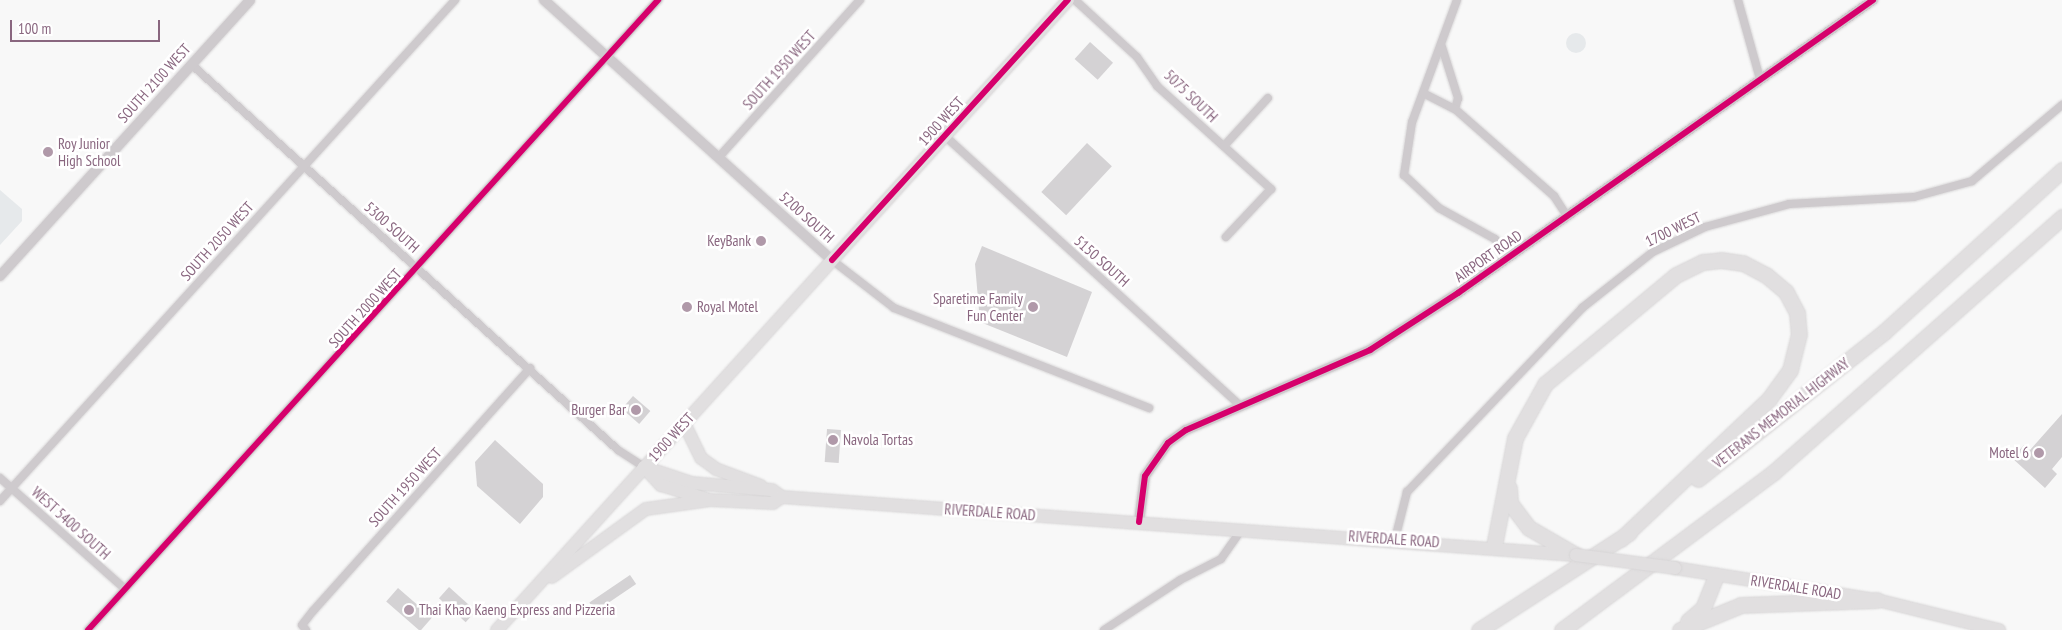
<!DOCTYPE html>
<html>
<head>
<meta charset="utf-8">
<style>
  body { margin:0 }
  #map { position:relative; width:2062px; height:630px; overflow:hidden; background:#f8f8f8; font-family:"PT Sans Narrow",sans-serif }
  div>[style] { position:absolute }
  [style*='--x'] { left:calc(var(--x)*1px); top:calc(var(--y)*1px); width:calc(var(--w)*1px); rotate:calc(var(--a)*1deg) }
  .green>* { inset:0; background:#e6e9eb }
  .round { border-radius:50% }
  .building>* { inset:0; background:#d4d2d4; transform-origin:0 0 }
  .roads { filter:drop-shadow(0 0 1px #d7d5d6) drop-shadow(0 0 1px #d7d5d6) }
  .minor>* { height:8px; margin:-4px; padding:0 4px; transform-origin:4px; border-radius:4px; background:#cecacd }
  .tertiary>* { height:10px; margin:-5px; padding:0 5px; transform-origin:5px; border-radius:5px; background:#cecacd }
  .primary>* { height:12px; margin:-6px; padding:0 6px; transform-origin:6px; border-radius:6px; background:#e1dfe0 }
  .motorway>* { height:15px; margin:-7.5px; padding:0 7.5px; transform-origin:7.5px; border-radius:7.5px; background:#e1dfe0 }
  .bridges { filter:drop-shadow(0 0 1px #d7d5d6) drop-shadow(0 0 1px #d7d5d6) }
  .primary-bridge>* { height:12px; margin:-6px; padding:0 6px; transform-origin:6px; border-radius:6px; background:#e1dfe0 }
  .cycleway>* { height:6px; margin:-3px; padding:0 3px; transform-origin:3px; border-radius:3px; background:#d6006c }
  .dots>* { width:14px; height:14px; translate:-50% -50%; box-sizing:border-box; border:2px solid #fff; border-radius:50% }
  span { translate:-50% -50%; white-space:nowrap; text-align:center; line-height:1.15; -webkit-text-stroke:5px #fff; paint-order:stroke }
  .street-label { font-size:15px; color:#89667f }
  .poi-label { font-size:15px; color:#89667f }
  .left { translate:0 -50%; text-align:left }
  .right { translate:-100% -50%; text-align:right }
  .scale { position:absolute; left:10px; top:20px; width:150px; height:22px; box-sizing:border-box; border:2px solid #89667f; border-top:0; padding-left:6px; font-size:15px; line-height:18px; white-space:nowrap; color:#89667f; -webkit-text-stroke:4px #fff; paint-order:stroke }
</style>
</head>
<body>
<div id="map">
  <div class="green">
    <div class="round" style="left:1566px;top:33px;width:20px;height:20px"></div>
    <div style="clip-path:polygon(0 190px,22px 209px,22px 221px,0 245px)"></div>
  </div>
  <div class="building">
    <div style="left:1090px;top:42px;width:31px;height:23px;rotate:42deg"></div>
    <div style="left:1087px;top:143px;width:34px;height:67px;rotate:43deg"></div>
    <div style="clip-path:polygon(982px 246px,1092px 292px,1067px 357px,980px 322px,975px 264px)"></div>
    <div style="left:633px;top:396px;width:23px;height:17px;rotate:41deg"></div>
    <div style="clip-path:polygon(2062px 414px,2062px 457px,2052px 469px,2057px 474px,2045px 488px,2012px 458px,2024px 445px,2030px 450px)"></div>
    <div style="left:827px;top:429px;width:14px;height:33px;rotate:4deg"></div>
    <div style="clip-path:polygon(495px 440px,543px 484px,543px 497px,520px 524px,477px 486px,475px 462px)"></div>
    <div style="left:630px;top:575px;width:11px;height:49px;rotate:56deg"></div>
    <div style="left:449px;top:587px;width:36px;height:15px;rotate:42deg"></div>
    <div style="left:398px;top:588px;width:45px;height:18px;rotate:41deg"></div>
  </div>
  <div class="roads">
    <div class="minor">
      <div style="--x:1075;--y:0;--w:84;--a:42.6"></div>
      <div style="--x:1137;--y:57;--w:35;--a:55"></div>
      <div style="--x:1157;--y:86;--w:154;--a:42.1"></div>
      <div style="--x:1271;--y:189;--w:66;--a:133.2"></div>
      <div style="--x:1457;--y:0;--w:130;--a:110.2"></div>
      <div style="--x:1412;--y:122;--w:54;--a:98.6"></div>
      <div style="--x:1404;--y:175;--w:48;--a:43.3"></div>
      <div style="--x:1439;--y:208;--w:64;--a:29"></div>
      <div style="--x:1495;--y:239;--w:23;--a:49"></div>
      <div style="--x:1738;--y:0;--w:82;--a:74.4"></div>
      <div style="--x:1441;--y:44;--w:57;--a:72.5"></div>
      <div style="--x:1458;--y:98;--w:11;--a:105"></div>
      <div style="--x:1455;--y:109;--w:132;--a:41.3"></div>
      <div style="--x:1554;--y:196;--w:24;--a:57"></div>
      <div style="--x:191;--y:64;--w:576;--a:42.11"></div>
      <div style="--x:618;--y:450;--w:31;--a:33"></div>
      <div style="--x:1423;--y:93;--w:36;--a:27"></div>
      <div style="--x:945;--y:136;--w:401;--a:42.4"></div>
      <div style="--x:1224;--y:146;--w:65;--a:-47.5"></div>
      <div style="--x:719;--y:157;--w:211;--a:-48.1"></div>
      <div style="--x:832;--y:260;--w:78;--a:37.7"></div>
      <div style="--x:894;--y:308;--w:274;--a:21.4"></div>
      <div style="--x:0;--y:478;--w:167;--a:41.6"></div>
      <div style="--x:0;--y:501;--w:677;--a:-47.75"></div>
      <div style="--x:1395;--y:539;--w:49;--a:-75.7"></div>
      <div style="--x:1407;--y:492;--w:254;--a:-46.4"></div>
      <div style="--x:1582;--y:308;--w:90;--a:-38.3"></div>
      <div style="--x:1653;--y:252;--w:58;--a:-25.7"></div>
      <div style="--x:1705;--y:227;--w:87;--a:-15.3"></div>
      <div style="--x:1789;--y:204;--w:125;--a:-3.2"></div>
      <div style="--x:1914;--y:197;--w:60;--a:-15.4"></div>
      <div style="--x:1972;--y:181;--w:118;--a:-40.2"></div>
      <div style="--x:88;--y:630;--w:850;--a:-47.86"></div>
      <div style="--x:306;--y:630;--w:6;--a:-129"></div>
      <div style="--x:302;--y:625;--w:18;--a:-52"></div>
      <div style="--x:313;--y:611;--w:326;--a:-48.2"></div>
      <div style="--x:1104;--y:630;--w:91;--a:-33.3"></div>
      <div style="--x:1180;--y:580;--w:46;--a:-27.1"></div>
      <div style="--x:1221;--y:559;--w:35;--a:-55"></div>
    </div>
    <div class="tertiary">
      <div style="--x:544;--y:0;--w:388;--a:42.1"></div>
      <div style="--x:0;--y:276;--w:372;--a:-47.8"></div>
      <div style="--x:1139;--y:522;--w:46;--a:-82.6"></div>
      <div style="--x:1145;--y:476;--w:40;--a:-55.1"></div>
      <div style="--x:1168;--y:443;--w:22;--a:-36"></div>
      <div style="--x:1186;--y:430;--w:201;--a:-23.5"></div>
      <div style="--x:1370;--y:350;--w:105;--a:-32.9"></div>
      <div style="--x:1458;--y:293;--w:508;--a:-35.22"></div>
    </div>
    <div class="primary">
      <div style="--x:684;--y:423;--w:39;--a:64"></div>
      <div style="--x:701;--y:458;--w:19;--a:36"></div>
      <div style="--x:716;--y:469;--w:48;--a:20.7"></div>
      <div style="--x:644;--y:467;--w:51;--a:18.4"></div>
      <div style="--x:692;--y:483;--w:80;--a:5"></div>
      <div style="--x:772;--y:490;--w:12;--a:35"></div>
      <div style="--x:782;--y:497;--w:794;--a:4.19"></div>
      <div style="--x:644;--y:467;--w:25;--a:47"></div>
      <div style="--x:661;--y:485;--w:51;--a:17"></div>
      <div style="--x:710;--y:500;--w:63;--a:2.7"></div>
      <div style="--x:773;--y:503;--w:11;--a:-34"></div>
      <div style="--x:1675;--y:568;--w:205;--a:9"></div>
      <div style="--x:1877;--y:600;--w:126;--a:13.8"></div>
      <div style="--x:552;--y:577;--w:116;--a:-35.9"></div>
      <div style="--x:646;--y:509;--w:65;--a:-8"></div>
      <div style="--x:497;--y:630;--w:850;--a:-47.81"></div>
    </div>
    <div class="motorway">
      <div style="--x:1698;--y:479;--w:237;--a:-38.3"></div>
      <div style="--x:1884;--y:332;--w:241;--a:-42.3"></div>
      <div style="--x:1509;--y:488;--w:15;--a:86"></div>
      <div style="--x:1510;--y:503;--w:31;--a:53"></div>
      <div style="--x:1529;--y:528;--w:54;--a:29.9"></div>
      <div style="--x:1494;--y:546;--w:110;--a:-79"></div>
      <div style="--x:1515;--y:438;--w:62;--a:-60.9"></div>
      <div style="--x:1545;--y:384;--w:170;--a:-39.8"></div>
      <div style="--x:1676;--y:275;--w:30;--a:-26"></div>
      <div style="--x:1703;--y:262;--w:18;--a:-6"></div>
      <div style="--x:1721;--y:260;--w:22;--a:8"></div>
      <div style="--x:1743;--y:263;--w:26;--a:28"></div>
      <div style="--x:1766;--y:275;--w:26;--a:40"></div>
      <div style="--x:1786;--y:292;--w:24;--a:62"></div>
      <div style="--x:1797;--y:313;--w:21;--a:85"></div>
      <div style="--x:1799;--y:334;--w:37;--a:104"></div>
      <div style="--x:1790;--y:370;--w:36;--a:126"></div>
      <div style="--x:1769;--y:399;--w:204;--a:136.6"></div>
      <div style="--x:1688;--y:621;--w:20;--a:-41"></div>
      <div style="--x:1703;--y:608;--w:35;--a:-68"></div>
      <div style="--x:1479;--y:630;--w:179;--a:-32.9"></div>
      <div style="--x:1562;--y:630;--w:264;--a:-36.7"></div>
      <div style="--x:1774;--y:472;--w:385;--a:-41.5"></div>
      <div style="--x:1680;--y:630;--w:66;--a:-22.3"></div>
      <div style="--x:1741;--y:605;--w:136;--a:-2.1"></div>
    </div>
  </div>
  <div class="bridges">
    <div class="primary-bridge">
      <div style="--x:1576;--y:555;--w:100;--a:7.5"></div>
    </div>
  </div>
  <div class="cycleway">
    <div style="--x:832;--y:260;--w:351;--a:-47.8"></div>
    <div style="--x:1139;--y:522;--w:46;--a:-82.6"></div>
    <div style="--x:1145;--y:476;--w:40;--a:-55.1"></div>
    <div style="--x:1168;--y:443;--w:22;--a:-36"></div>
    <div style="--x:1186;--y:430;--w:201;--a:-23.5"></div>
    <div style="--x:1370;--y:350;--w:105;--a:-32.9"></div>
    <div style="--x:1458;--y:293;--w:508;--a:-35.22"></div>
    <div style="--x:88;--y:630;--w:850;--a:-47.86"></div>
  </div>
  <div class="dots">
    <div style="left:48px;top:152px;background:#b099a9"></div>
    <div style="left:761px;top:241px;background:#b099a9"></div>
    <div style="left:687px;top:307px;background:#b099a9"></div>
    <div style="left:1033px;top:307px;background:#b099a9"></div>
    <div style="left:636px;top:410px;background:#b099a9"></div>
    <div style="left:833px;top:440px;background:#b099a9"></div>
    <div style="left:2039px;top:453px;background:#b099a9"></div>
    <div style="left:409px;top:610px;background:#b099a9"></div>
  </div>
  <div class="street-label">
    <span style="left:779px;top:70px;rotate:-48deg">SOUTH 1950 WEST</span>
    <span style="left:154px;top:83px;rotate:-48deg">SOUTH 2100 WEST</span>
    <span style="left:1191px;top:96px;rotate:44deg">5075 SOUTH</span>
    <span style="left:941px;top:121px;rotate:-48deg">1900 WEST</span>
    <span style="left:807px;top:217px;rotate:42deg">5200 SOUTH</span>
    <span style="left:392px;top:227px;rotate:42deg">5300 SOUTH</span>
    <span style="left:1673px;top:229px;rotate:-26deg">1700 WEST</span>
    <span style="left:217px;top:241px;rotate:-48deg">SOUTH 2050 WEST</span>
    <span style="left:1488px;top:256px;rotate:-35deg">AIRPORT ROAD</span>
    <span style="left:1102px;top:261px;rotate:42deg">5150 SOUTH</span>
    <span style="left:365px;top:308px;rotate:-48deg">SOUTH 2000 WEST</span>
    <span style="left:1781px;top:413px;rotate:-38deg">VETERANS MEMORIAL HIGHWAY</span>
    <span style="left:671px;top:437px;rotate:-48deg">1900 WEST</span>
    <span style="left:405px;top:487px;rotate:-48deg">SOUTH 1950 WEST</span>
    <span style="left:990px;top:512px;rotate:4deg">RIVERDALE ROAD</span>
    <span style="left:71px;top:523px;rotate:42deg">WEST 5400 SOUTH</span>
    <span style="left:1394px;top:539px;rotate:4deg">RIVERDALE ROAD</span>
    <span style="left:1796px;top:587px;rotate:9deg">RIVERDALE ROAD</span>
  </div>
  <div class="poi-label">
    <span class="left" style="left:58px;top:152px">Roy Junior<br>High School</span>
    <span class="right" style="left:751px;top:241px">KeyBank</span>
    <span class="right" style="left:1023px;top:307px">Sparetime Family<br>Fun Center</span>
    <span class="left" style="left:697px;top:307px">Royal Motel</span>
    <span class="right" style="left:626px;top:410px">Burger Bar</span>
    <span class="left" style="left:843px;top:440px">Navola Tortas</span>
    <span class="right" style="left:2029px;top:453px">Motel 6</span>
    <span class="left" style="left:419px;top:610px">Thai Khao Kaeng Express and Pizzeria</span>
  </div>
  <div class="scale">100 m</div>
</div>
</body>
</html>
